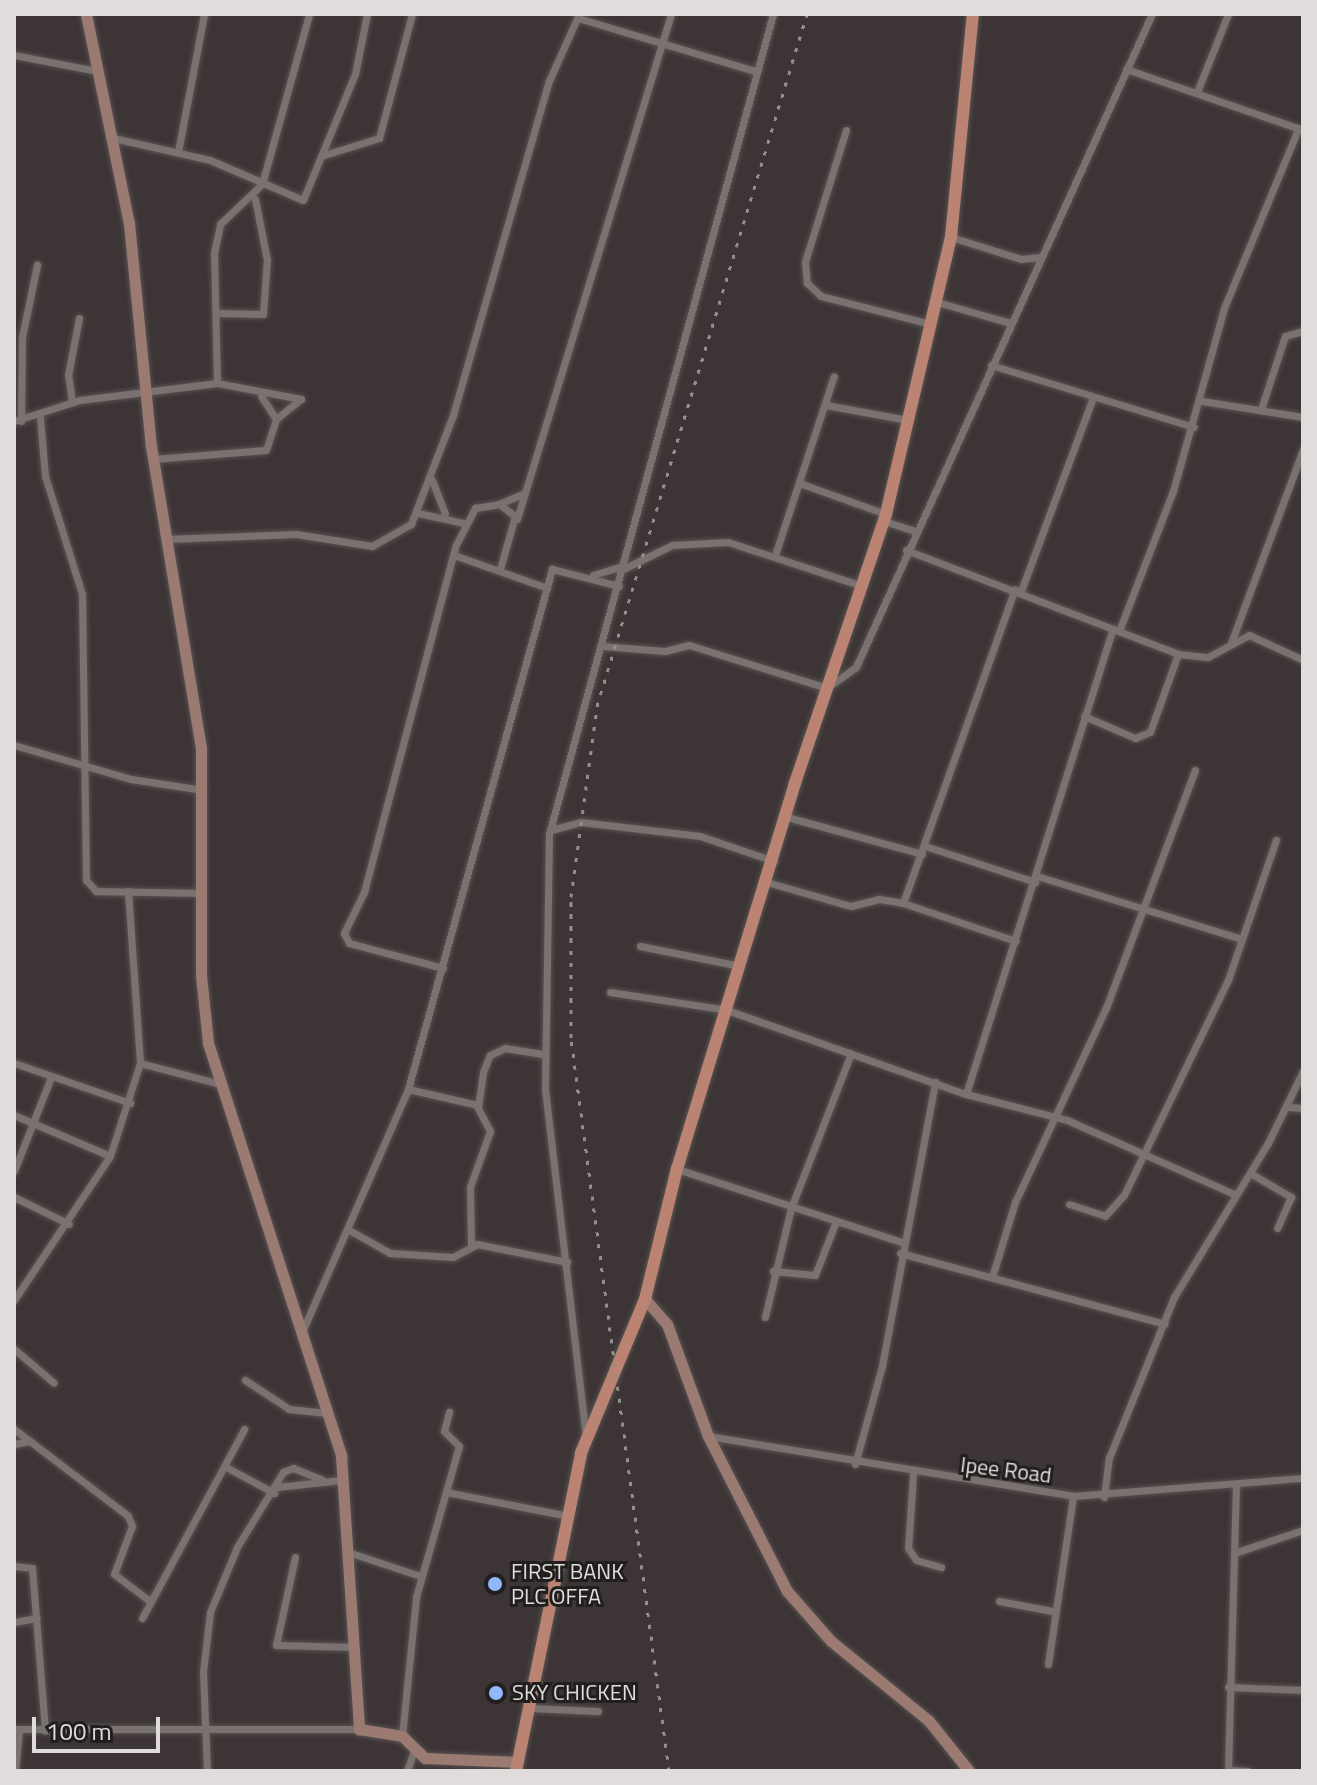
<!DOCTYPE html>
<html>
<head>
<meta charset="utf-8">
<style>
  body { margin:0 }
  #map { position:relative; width:1317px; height:1785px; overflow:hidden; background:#3d3535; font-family:"Titillium Web",sans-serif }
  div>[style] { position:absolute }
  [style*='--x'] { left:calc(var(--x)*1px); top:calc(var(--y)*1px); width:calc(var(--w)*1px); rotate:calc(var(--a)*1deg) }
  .roads { filter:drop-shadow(0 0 2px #595252) drop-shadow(0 0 2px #595252) }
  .street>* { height:7px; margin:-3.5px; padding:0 3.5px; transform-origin:3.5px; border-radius:3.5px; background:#7a7171 }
  .secondary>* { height:11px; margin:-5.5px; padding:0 5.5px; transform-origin:5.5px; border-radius:5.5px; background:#9b7a72 }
  .primary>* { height:12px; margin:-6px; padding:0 6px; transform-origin:6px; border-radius:6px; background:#bb8472 }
  .rail>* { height:3px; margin-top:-1.5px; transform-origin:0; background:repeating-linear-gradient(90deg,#948e8e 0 4px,transparent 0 12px) }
  .dots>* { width:22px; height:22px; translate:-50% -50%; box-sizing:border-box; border:4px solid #211e1e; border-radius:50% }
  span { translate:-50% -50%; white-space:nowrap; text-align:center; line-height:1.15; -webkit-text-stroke:6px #211e1e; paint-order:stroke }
  .street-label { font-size:22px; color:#e1dcdc }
  .poi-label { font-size:22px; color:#e1dcdc }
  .left { translate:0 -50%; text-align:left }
  .frame { position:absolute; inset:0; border:16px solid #e1dcdc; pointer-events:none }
  .scale { position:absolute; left:32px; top:1717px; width:128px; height:36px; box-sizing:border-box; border:4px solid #e1dcdc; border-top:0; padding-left:10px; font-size:24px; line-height:28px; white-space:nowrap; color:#e1dcdc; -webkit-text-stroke:6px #211e1e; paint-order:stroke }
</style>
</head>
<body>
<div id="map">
  <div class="roads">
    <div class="street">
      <div style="--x:578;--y:18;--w:185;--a:16.7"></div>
      <div style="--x:14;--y:55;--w:79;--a:10.9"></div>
      <div style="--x:1126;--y:69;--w:187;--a:19"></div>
      <div style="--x:1197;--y:92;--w:84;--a:-68.3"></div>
      <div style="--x:846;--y:130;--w:138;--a:107.3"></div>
      <div style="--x:805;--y:262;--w:21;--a:85"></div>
      <div style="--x:807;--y:283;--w:19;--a:43"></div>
      <div style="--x:821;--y:296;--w:114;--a:14.3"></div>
      <div style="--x:109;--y:137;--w:104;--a:12.8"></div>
      <div style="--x:210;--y:160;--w:101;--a:23.3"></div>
      <div style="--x:303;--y:200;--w:136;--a:-67.6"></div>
      <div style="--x:355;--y:74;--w:61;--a:-78.7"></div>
      <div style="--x:178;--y:152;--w:140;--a:-79.3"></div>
      <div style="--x:321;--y:156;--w:61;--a:-17.2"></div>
      <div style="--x:379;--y:138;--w:128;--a:-75.1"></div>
      <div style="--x:951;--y:237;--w:73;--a:17.4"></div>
      <div style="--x:1021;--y:259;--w:19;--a:-6"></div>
      <div style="--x:937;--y:302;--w:76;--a:16"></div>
      <div style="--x:218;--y:313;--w:45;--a:1.3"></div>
      <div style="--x:263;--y:314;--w:54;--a:-85.8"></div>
      <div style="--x:267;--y:260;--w:62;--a:-101.1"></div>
      <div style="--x:991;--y:365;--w:212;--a:17"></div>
      <div style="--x:301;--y:399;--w:86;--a:-169.2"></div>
      <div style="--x:217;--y:383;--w:130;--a:-91.3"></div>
      <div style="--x:214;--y:253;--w:30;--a:-78"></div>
      <div style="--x:220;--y:224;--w:58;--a:-43.6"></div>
      <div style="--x:262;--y:184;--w:176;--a:-74.5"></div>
      <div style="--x:1202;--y:401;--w:102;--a:9"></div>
      <div style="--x:72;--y:402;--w:27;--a:-98"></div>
      <div style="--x:68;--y:375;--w:58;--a:-79.1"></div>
      <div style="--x:826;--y:405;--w:83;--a:10.4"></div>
      <div style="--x:1261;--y:409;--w:77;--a:-71.8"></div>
      <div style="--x:1285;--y:336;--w:19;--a:-16"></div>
      <div style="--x:40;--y:417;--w:59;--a:85.2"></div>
      <div style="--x:45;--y:476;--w:124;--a:72.6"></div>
      <div style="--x:82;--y:594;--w:286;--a:89.2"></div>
      <div style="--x:86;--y:880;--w:15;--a:48"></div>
      <div style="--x:96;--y:891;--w:106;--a:1.1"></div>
      <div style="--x:276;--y:419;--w:32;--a:-39"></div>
      <div style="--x:14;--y:421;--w:69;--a:-17.7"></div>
      <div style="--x:80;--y:400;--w:138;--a:-7.1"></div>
      <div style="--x:21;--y:421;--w:84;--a:-89.3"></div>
      <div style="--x:22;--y:337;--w:74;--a:-78.2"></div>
      <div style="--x:153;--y:459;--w:113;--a:-4.6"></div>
      <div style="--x:266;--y:450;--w:33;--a:-72"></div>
      <div style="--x:276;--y:419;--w:27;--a:-123"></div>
      <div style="--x:432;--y:480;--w:36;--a:69"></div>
      <div style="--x:802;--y:484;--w:89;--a:19.7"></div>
      <div style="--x:499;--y:504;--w:26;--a:-23"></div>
      <div style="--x:418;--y:513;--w:46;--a:12.5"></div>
      <div style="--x:517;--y:519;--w:528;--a:-73.04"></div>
      <div style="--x:884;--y:521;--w:32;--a:18"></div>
      <div style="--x:166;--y:539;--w:130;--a:-2.2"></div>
      <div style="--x:296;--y:534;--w:77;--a:9"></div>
      <div style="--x:372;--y:546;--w:45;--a:-29.4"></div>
      <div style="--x:411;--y:524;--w:117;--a:-68.9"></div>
      <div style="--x:453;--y:415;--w:348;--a:-74"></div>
      <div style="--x:549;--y:81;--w:73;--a:-65.9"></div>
      <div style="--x:906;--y:550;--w:291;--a:20.9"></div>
      <div style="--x:1178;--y:654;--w:30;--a:6"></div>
      <div style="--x:1208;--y:657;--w:47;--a:-28.2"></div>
      <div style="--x:1249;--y:635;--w:60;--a:24.8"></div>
      <div style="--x:454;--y:555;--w:99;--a:19.5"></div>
      <div style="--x:775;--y:555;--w:188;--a:-71.8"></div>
      <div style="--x:623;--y:569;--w:55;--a:-26.1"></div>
      <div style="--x:672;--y:545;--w:56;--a:-3.1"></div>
      <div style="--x:728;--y:542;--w:142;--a:18.1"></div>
      <div style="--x:593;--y:575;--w:31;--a:-17"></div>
      <div style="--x:1021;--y:591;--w:204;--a:-69.6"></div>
      <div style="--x:1119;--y:631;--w:150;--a:-68.9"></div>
      <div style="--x:1173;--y:491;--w:190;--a:-74.4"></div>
      <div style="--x:1224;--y:308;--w:194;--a:-67.5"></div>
      <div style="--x:1231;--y:643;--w:207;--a:-69.6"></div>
      <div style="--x:602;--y:646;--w:63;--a:4.5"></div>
      <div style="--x:665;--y:651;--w:25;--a:-14"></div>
      <div style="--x:689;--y:645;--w:145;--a:17.3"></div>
      <div style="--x:827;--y:688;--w:36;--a:-36"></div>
      <div style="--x:856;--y:667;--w:717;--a:-65.62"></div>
      <div style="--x:1084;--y:716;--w:56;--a:23.3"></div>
      <div style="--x:1135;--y:738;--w:16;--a:-22"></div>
      <div style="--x:1150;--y:732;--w:83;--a:-70.3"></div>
      <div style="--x:14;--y:745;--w:122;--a:16.2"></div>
      <div style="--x:131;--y:779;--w:73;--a:8.7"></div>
      <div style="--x:787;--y:817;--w:140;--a:15.3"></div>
      <div style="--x:551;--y:830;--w:31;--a:-15"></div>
      <div style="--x:581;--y:822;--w:120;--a:6.7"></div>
      <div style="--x:700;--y:836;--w:78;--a:18.7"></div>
      <div style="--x:925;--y:846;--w:116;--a:18.1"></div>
      <div style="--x:1037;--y:876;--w:214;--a:17.1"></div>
      <div style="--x:770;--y:883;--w:84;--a:15.9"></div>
      <div style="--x:851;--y:906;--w:29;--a:-14"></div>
      <div style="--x:879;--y:899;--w:24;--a:9"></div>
      <div style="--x:903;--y:903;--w:119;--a:18.6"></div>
      <div style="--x:128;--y:891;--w:172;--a:86"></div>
      <div style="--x:903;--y:903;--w:333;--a:-70.4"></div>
      <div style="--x:640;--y:946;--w:102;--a:11.3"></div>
      <div style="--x:443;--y:968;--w:97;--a:-165.1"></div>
      <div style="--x:349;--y:943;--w:11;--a:-117"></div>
      <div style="--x:344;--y:933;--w:46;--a:-64"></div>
      <div style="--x:364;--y:892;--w:359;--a:-75.2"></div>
      <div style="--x:456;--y:545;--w:42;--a:-62.8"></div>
      <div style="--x:475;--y:508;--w:24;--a:-9"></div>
      <div style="--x:499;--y:504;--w:20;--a:37"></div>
      <div style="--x:515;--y:516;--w:55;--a:105.8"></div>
      <div style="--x:610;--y:992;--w:118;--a:8.7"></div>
      <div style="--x:727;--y:1010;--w:253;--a:19.4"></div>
      <div style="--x:966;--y:1094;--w:104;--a:14.4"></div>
      <div style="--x:1067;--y:1120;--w:183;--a:23.9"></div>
      <div style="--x:14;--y:1063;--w:123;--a:19"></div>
      <div style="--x:408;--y:1089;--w:72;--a:12.9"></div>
      <div style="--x:966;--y:1094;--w:488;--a:-72.5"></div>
      <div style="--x:1288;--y:1107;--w:15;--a:4"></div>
      <div style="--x:14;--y:1115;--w:104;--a:23.1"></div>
      <div style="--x:677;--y:1169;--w:237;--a:18"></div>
      <div style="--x:14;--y:1171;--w:101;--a:-68.5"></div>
      <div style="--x:1250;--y:1173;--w:48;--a:30.3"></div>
      <div style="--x:1291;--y:1197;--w:34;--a:114"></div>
      <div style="--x:14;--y:1197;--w:61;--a:26.1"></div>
      <div style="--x:1069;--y:1204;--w:38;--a:18"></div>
      <div style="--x:1105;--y:1216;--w:28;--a:-48"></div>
      <div style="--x:1124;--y:1195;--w:239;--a:-64.2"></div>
      <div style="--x:1228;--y:980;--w:148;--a:-71.1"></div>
      <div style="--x:349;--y:1230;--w:47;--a:29.3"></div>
      <div style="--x:390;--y:1253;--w:63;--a:3.6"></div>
      <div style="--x:453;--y:1257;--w:27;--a:-28"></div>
      <div style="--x:477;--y:1244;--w:92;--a:11.3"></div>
      <div style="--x:471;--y:1247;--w:60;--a:-91"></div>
      <div style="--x:470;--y:1187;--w:59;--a:-70.3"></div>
      <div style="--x:490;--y:1131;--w:26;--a:-118"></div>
      <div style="--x:478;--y:1108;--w:36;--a:-82"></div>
      <div style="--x:483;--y:1072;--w:18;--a:-68"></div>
      <div style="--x:490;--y:1055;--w:17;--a:-25"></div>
      <div style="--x:505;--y:1048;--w:38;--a:9"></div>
      <div style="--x:900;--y:1253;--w:274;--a:15"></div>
      <div style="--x:773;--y:1271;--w:42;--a:5.4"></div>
      <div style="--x:815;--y:1275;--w:55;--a:-68.6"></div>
      <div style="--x:993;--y:1274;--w:75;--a:-73"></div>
      <div style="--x:1015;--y:1202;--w:214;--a:-64.9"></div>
      <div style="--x:1106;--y:1008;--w:254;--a:-69.5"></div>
      <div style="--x:14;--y:1300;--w:173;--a:-56.3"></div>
      <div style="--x:110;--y:1156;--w:98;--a:-72.1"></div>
      <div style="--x:140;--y:1063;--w:80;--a:14.6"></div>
      <div style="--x:765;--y:1317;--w:112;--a:-76.6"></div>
      <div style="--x:791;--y:1208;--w:166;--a:-68.8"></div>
      <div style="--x:302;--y:1332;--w:265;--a:-66.4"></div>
      <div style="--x:408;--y:1089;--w:540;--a:-74.52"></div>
      <div style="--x:552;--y:569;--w:69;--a:14.2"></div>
      <div style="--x:14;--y:1349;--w:52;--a:40.4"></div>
      <div style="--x:245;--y:1380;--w:53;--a:33.4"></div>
      <div style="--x:289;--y:1409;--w:38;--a:6"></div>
      <div style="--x:14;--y:1429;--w:143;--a:37.3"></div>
      <div style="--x:128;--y:1516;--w:11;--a:68"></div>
      <div style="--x:132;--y:1526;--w:51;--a:110.6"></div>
      <div style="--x:114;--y:1574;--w:46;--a:37.1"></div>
      <div style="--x:708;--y:1436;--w:370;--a:9.3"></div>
      <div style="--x:1073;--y:1496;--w:231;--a:-4.5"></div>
      <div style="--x:586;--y:1438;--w:351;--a:-96.7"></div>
      <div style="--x:545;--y:1089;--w:255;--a:-89.1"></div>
      <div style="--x:549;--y:834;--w:850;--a:-74.72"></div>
      <div style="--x:14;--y:1444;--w:16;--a:-11"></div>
      <div style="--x:855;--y:1464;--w:102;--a:-74.6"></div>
      <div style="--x:882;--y:1366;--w:289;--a:-79.4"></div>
      <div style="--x:226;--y:1467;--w:55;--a:28.4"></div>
      <div style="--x:913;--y:1475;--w:73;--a:93.9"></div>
      <div style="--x:908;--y:1548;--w:14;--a:56"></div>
      <div style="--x:916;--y:1560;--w:26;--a:16"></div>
      <div style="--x:277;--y:1487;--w:65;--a:-6.1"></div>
      <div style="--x:446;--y:1492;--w:124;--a:11.1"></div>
      <div style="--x:1104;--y:1497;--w:39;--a:-83"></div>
      <div style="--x:1109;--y:1458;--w:174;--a:-68"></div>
      <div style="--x:1174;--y:1297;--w:180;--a:-58.6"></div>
      <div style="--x:1268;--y:1143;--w:80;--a:-64.1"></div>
      <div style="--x:1237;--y:1552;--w:70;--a:-18.4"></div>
      <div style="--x:351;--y:1553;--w:73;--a:18.4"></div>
      <div style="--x:295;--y:1557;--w:90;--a:102.2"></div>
      <div style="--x:276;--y:1645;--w:79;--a:1.5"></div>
      <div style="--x:14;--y:1566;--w:18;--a:6"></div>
      <div style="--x:32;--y:1568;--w:163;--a:85.4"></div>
      <div style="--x:999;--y:1601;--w:54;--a:10.7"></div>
      <div style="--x:142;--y:1618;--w:215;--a:-61.6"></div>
      <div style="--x:14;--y:1622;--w:23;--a:-10"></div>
      <div style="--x:1048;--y:1664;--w:170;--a:-81.5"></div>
      <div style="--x:1228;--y:1687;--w:75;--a:2.3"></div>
      <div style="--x:529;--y:1708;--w:69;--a:2.5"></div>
      <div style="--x:14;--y:1729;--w:345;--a:0"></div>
      <div style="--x:402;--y:1736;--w:140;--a:-84.2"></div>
      <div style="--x:416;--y:1597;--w:157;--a:-74.1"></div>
      <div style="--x:459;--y:1446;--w:21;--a:-135"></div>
      <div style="--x:444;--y:1431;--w:20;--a:-75"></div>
      <div style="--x:1228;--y:1770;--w:20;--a:3"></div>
      <div style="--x:15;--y:1771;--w:41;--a:-84.4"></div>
      <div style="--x:207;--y:1771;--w:99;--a:-92.3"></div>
      <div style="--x:203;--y:1672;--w:60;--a:-83.3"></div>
      <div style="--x:210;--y:1612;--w:70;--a:-67.4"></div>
      <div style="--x:237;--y:1547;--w:88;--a:-58.5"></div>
      <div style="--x:283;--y:1472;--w:11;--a:-22"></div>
      <div style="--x:293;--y:1468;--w:31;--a:22"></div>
      <div style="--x:407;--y:1771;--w:18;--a:-71"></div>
      <div style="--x:1228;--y:1771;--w:285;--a:-88.4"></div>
    </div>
    <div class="secondary">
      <div style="--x:86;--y:14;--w:213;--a:78.4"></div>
      <div style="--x:129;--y:223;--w:224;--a:84.4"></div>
      <div style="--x:151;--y:446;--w:306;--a:80.6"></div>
      <div style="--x:201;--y:748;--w:227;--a:90"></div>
      <div style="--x:201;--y:975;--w:68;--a:84.1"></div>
      <div style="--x:208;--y:1043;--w:434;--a:72.1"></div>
      <div style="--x:341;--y:1456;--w:274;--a:86.2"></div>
      <div style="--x:359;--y:1729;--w:44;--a:9.2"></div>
      <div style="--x:402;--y:1736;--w:32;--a:44"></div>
      <div style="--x:425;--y:1758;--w:93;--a:2.5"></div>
      <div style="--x:645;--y:1299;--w:33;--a:49"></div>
      <div style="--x:667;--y:1324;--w:119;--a:69.9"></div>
      <div style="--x:708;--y:1436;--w:174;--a:63"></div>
      <div style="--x:787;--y:1591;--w:67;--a:48.7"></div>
      <div style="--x:831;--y:1641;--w:127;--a:39.2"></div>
      <div style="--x:929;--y:1721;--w:64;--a:51.3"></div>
    </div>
    <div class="primary">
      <div style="--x:516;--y:1771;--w:325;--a:-78.4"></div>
      <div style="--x:581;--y:1453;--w:167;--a:-67.4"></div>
      <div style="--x:645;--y:1299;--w:134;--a:-76.2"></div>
      <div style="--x:677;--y:1169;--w:404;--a:-73"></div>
      <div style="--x:795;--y:783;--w:284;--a:-71.3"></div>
      <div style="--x:886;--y:514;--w:285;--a:-76.8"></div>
      <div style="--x:951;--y:237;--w:224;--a:-84.4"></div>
    </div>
  </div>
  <div class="rail">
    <div style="--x:669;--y:1771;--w:740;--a:-97.62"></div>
    <div style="--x:571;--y:1038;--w:141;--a:-90"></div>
    <div style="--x:571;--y:897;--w:193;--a:-82.2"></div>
    <div style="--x:597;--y:706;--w:723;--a:-73.12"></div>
  </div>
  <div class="dots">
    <div style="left:495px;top:1584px;background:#90b8fd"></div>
    <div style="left:496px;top:1693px;background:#90b8fd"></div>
  </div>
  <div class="street-label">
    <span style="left:1006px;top:1470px;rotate:7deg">Ipee Road</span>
  </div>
  <div class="poi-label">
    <span class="left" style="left:511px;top:1584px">FIRST BANK<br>PLC OFFA</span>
    <span class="left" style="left:512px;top:1693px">SKY CHICKEN</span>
  </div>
  <div class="frame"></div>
  <div class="scale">100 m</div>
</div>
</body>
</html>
